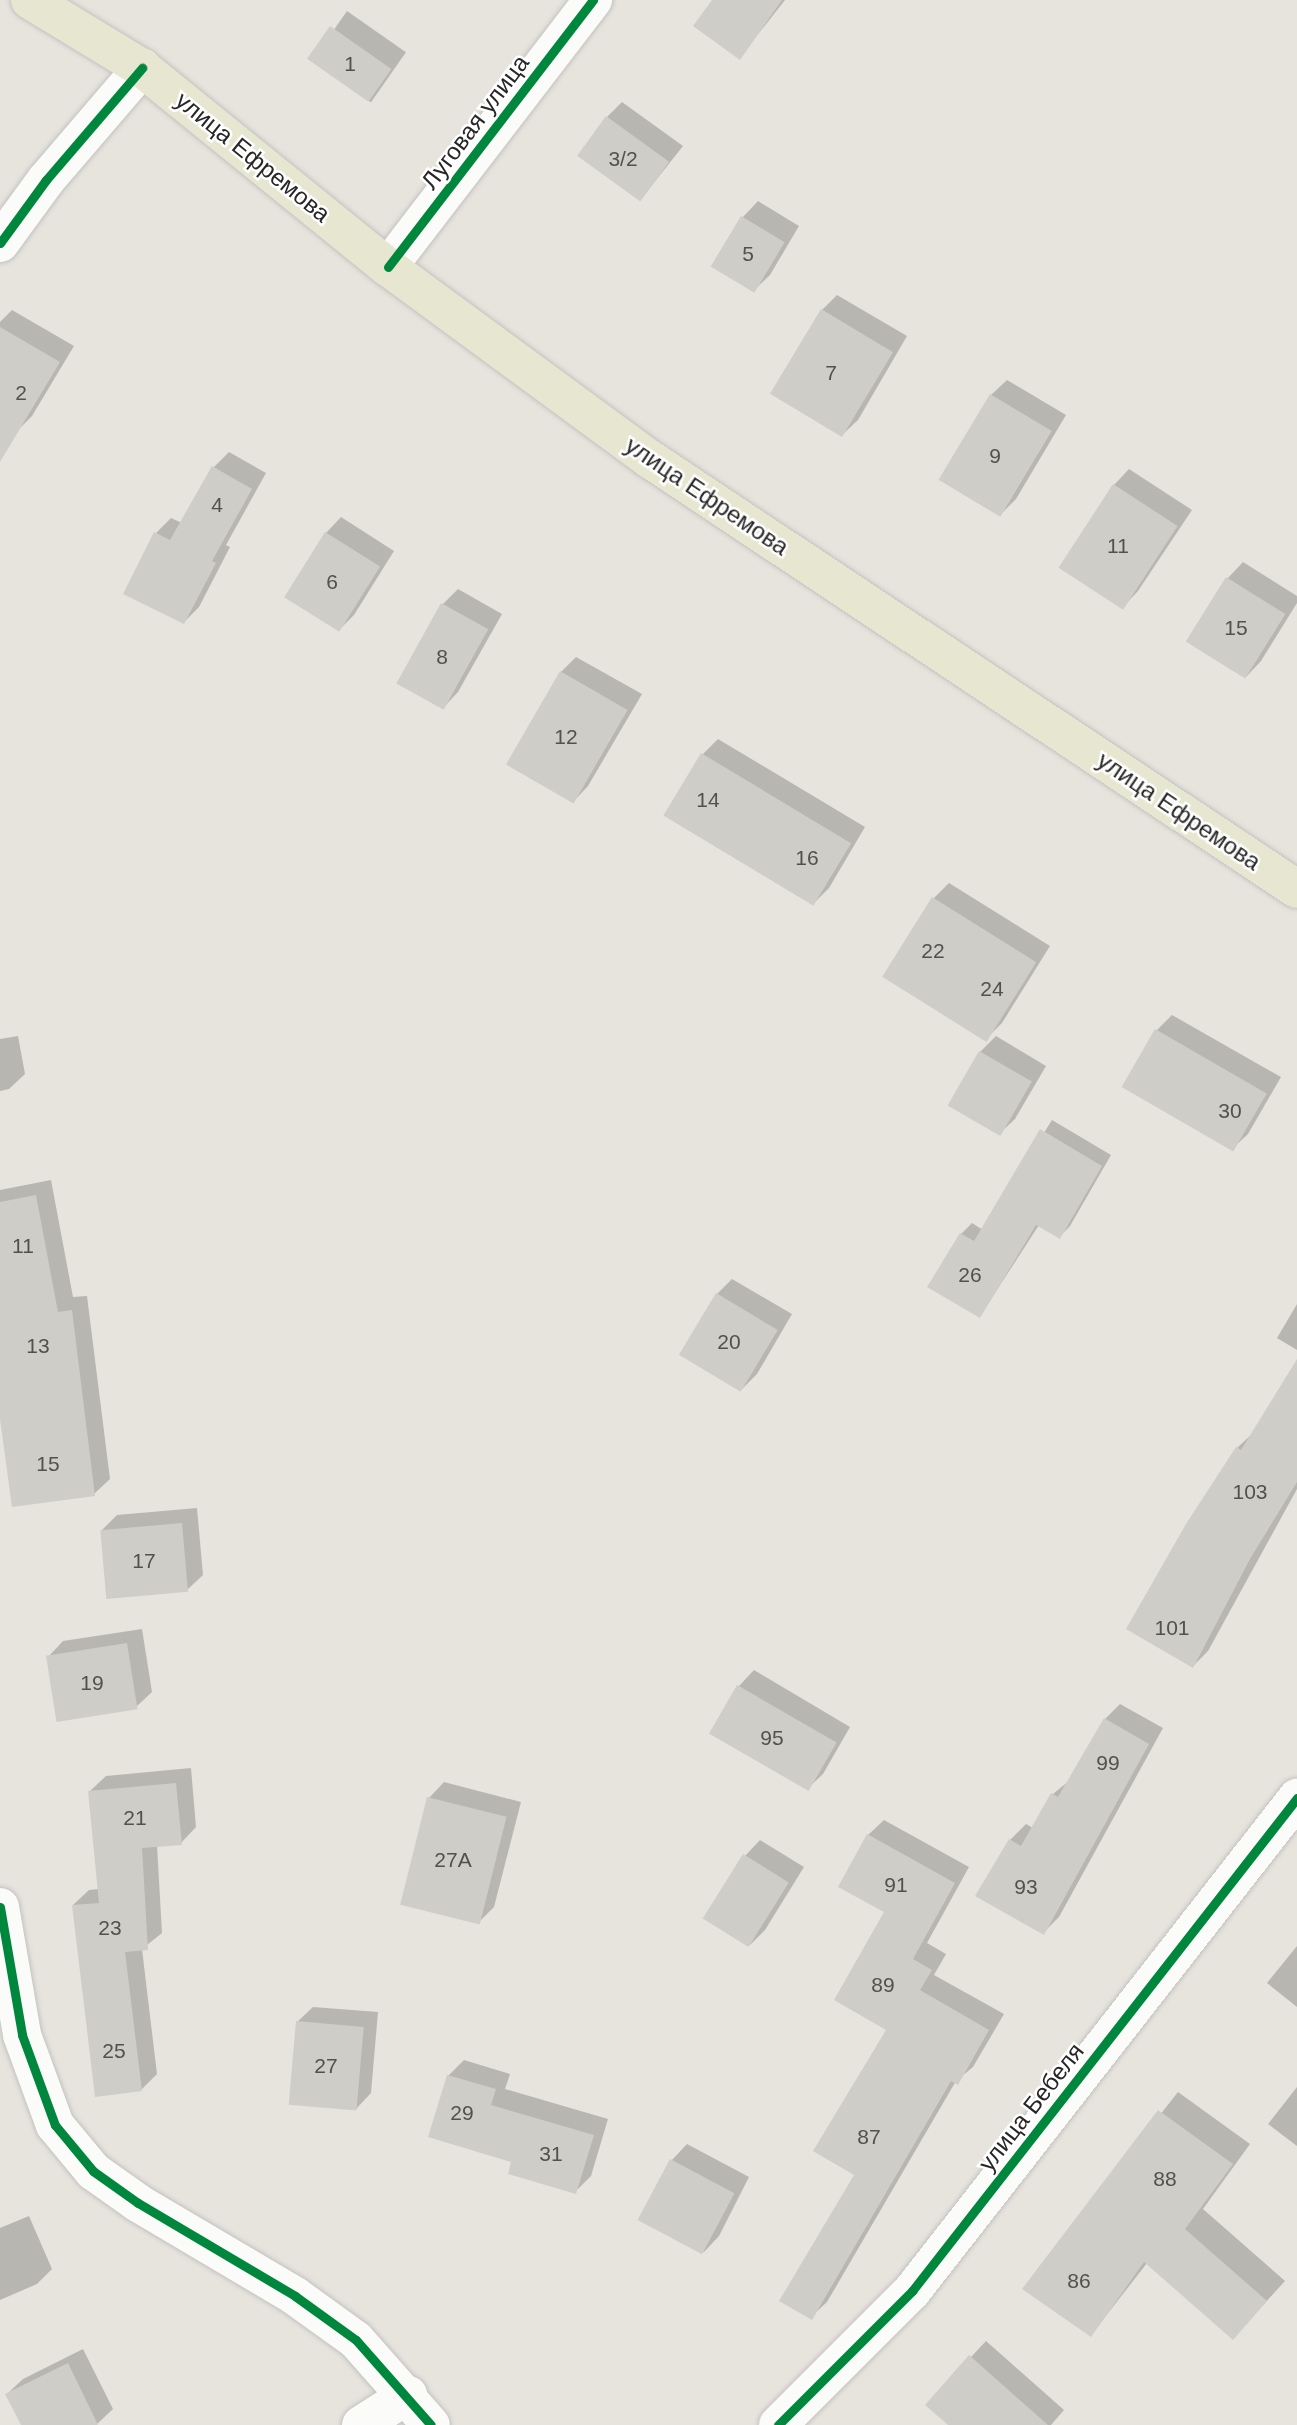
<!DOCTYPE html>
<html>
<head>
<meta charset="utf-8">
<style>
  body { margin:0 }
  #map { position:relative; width:1297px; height:2425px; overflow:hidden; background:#e6e4dc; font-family:Helvetica,sans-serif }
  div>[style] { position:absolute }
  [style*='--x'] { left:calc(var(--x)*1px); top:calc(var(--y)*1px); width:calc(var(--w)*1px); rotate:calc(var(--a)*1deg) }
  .shadow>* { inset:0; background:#0003; transform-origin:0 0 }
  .building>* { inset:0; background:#cfcdc7; transform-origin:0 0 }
  .roads { filter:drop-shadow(0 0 2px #c3c2c2) drop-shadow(0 0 2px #c3c2c2) }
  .minor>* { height:38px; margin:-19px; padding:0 19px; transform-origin:19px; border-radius:19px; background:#fbfbfa }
  .major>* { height:38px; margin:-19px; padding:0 19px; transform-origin:19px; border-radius:19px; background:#e7e7d1 }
  .cycleway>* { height:9px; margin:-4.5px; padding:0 4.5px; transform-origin:4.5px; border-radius:4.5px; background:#00873e }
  span { translate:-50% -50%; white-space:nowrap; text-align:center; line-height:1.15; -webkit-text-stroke:5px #fff; paint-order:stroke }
  .number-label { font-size:21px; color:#525150 }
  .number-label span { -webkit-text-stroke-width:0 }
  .street-label { font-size:24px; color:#272727 }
</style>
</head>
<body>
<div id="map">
  <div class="shadow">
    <div style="clip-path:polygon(715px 0,785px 0,740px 57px)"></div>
    <div style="left:347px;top:11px;width:72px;height:61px;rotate:35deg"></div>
    <div style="clip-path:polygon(622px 102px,683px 146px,641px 199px,607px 117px)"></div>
    <div style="clip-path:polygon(758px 201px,799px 226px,770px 275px,754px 290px,714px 266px,743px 217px)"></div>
    <div style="clip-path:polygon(837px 295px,907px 336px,858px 420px,842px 435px,822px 310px)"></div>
    <div style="clip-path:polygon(12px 310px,74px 346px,32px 416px,17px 431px,0 422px,0 322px)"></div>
    <div style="clip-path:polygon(1007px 380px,1066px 415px,1016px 499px,1000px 515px,991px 395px)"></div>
    <div style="clip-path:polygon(229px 452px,266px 473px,226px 545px,230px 547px,199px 607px,184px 622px,156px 533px,171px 518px,182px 523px,214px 467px)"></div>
    <div style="clip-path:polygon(1129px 469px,1192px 510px,1138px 591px,1123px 607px,1114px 485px)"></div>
    <div style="clip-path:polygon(341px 517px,394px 551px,354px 615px,339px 630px,326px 533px)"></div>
    <div style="clip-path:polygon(1243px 562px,1297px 596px,1297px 603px,1261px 661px,1246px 677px,1189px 641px,1228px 578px)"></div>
    <div style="clip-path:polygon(458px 589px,502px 614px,458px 692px,443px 708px,443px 604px)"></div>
    <div style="clip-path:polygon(576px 657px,642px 694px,588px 786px,573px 802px,561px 672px)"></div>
    <div style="clip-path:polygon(718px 739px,865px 827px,829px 888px,814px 903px,666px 814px,703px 754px)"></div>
    <div style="clip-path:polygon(949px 883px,1050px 946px,1002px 1023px,987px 1038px,888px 977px,934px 898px)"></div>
    <div style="clip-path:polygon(1172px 1015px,1281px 1077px,1248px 1134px,1232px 1149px,1124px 1086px,1157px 1030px)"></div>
    <div style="clip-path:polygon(18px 1036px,25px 1074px,9px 1089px,0 1091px,0 1039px)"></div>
    <div style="clip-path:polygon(996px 1036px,1046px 1066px,1015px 1119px,999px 1134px,949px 1104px,980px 1052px)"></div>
    <div style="clip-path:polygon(1052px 1120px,1111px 1155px,1070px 1226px,1059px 1237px,1039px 1225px,980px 1316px,961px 1234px,972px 1223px,983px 1230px)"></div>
    <div style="clip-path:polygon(51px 1180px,73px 1297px,87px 1296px,110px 1479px,94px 1494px,0 1413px,0 1190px)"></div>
    <div style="clip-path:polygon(732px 1279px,792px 1314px,757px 1374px,742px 1389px,717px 1294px)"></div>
    <div style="clip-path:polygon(1297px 1304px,1297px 1350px,1277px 1338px)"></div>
    <div style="clip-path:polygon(1297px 1363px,1297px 1489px,1208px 1651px,1193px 1666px,1237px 1448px,1253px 1433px)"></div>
    <div style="clip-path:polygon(197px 1508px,203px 1575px,187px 1590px,101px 1531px,117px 1515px)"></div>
    <div style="clip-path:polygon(142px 1629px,152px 1692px,136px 1707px,48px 1657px,63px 1641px)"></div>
    <div style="clip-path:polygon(754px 1670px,850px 1727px,823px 1774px,807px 1789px,711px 1732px,739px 1686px)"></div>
    <div style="clip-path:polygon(1120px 1704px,1163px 1728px,1059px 1917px,1043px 1933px,978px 1895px,1010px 1840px,1026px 1824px,1033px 1828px,1053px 1794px,1070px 1780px,1105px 1719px)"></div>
    <div style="clip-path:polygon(191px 1768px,196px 1827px,181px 1843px,157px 1845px,162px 1933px,142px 1949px,157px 2074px,141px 2090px,73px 1905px,89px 1890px,99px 1889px,90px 1791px,106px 1776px)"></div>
    <div style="clip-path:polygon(444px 1782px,521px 1802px,494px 1907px,478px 1923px,429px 1798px)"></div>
    <div style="clip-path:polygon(884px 1820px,969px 1867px,927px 1943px,946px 1954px,934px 1975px,1004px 2014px,973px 2067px,956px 2081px,827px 2302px,811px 2317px,857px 2175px,888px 2029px,887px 1912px,868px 1835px)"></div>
    <div style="clip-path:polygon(760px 1840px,804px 1867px,765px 1930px,750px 1945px,745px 1856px)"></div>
    <div style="clip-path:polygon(1297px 1946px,1297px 2007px,1267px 1983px)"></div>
    <div style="clip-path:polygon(313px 2007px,378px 2012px,371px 2093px,356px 2109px,297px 2022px)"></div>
    <div style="clip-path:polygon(464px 2060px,510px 2074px,505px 2089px,608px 2119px,591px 2176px,575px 2192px,513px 2160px,448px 2076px)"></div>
    <div style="clip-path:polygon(1297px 2087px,1297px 2146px,1268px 2124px)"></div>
    <div style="clip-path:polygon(1178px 2092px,1250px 2144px,1203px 2209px,1285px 2281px,1233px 2338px,1147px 2263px,1091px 2335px,1024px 2288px)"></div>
    <div style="clip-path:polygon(687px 2144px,749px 2177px,719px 2236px,704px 2252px,640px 2219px,672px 2160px)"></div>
    <div style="clip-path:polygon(29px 2216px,52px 2269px,37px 2284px,0 2300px,0 2228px)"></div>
    <div style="clip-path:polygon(986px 2341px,1064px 2410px,1051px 2425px,950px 2425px,971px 2357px)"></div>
    <div style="clip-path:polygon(83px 2349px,113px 2409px,96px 2425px,22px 2425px,7px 2394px,23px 2379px)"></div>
  </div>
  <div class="building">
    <div style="clip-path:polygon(712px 0,782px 0,740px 60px,693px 26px)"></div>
    <div style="left:330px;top:26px;width:75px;height:40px;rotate:35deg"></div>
    <div style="left:606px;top:116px;width:78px;height:49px;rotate:36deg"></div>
    <div style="left:741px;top:216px;width:51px;height:59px;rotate:31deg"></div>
    <div style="left:821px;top:309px;width:84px;height:99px;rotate:31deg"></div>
    <div style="clip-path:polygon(0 327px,60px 362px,0 462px)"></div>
    <div style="left:990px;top:394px;width:72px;height:100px;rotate:31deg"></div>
    <div style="clip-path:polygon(212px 466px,252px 489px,212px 561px,216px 563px,184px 624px,123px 594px,154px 532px,170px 540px)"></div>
    <div style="left:1113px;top:484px;width:77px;height:100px;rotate:33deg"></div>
    <div style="left:325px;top:532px;width:65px;height:77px;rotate:32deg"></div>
    <div style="left:1226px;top:577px;width:70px;height:76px;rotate:32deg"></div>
    <div style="left:441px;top:603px;width:54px;height:92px;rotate:29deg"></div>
    <div style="left:560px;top:671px;width:78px;height:108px;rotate:30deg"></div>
    <div style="left:701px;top:753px;width:175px;height:73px;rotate:31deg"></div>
    <div style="left:932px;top:897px;width:123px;height:94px;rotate:32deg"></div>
    <div style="left:1155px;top:1029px;width:129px;height:67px;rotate:30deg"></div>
    <div style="left:979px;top:1051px;width:61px;height:63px;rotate:30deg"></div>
    <div style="clip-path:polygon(1040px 1129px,1102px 1166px,1060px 1239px,1036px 1225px,980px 1318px,927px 1287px,960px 1233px,974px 1241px)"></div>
    <div style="clip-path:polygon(36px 1195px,58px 1312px,72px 1310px,95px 1496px,12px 1507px,0 1419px,0 1202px)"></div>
    <div style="left:716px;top:1293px;width:72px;height:72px;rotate:31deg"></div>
    <div style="clip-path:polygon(1297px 1359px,1297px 1482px,1250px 1559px,1193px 1668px,1126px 1629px,1186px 1524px,1236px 1447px,1241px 1450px)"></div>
    <div style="left:182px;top:1523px;width:69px;height:82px;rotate:85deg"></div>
    <div style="left:127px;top:1643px;width:67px;height:82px;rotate:81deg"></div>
    <div style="left:737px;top:1685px;width:115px;height:56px;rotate:30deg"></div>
    <div style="clip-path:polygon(1104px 1718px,1149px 1744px,1044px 1935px,975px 1896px,1009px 1839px,1021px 1846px,1051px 1793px,1058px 1797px)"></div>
    <div style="clip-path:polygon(176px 1783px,182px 1845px,142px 1848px,148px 1950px,125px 1952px,142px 2091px,95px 2097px,72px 1905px,99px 1903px,88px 1791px)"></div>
    <div style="left:427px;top:1797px;width:82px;height:111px;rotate:14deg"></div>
    <div style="clip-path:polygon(867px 1834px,955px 1883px,913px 1959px,932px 1970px,920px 1990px,989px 2030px,958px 2085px,951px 2081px,812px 2320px,779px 2301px,854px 2175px,813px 2151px,886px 2030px,834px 2000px,884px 1912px,838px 1887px)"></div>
    <div style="left:743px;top:1854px;width:54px;height:76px;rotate:32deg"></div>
    <div style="left:296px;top:2021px;width:68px;height:84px;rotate:5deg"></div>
    <div style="clip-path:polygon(447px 2075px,496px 2089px,491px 2105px,594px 2135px,576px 2194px,508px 2174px,511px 2162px,428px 2137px)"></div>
    <div style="clip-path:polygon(1158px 2110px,1233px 2164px,1185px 2229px,1267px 2301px,1233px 2340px,1144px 2262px,1091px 2337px,1022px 2289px)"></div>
    <div style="left:670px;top:2159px;width:73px;height:69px;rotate:28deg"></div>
    <div style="clip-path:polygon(969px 2355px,1048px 2425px,948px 2425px,925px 2405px)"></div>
    <div style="clip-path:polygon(68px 2363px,98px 2425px,21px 2425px,5px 2394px)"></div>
  </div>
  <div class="roads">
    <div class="minor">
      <div style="--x:0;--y:243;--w:78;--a:-53.9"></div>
      <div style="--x:46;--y:180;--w:148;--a:-49.4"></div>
      <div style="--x:388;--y:267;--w:337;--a:-52.5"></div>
      <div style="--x:0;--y:1907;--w:130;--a:80.2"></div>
      <div style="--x:22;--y:2035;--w:96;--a:69.9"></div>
      <div style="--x:55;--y:2125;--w:60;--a:50.4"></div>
      <div style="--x:93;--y:2171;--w:55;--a:35.4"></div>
      <div style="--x:138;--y:2203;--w:182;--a:30.6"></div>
      <div style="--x:295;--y:2296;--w:75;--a:35.8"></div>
      <div style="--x:356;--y:2340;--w:113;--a:48.6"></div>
      <div style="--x:361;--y:2425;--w:56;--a:-32.6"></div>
      <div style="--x:778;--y:2425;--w:190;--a:-45"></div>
      <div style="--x:912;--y:2291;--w:626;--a:-52.01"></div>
    </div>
    <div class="major">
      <div style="--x:30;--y:0;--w:131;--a:31.3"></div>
      <div style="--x:142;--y:68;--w:316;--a:39"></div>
      <div style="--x:388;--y:267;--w:326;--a:36.3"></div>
      <div style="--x:651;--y:460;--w:775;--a:33.59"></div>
    </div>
  </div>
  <div class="cycleway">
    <div style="--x:0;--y:243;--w:78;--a:-53.9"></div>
    <div style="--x:46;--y:180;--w:148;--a:-49.4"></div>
    <div style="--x:388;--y:267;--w:337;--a:-52.5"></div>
    <div style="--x:0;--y:1907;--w:130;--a:80.2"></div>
    <div style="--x:22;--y:2035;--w:96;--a:69.9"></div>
    <div style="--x:55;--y:2125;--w:60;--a:50.4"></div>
    <div style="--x:93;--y:2171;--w:55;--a:35.4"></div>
    <div style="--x:138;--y:2203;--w:182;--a:30.6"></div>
    <div style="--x:295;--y:2296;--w:75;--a:35.8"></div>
    <div style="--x:356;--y:2340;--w:113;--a:48.6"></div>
    <div style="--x:778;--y:2425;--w:190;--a:-45"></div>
    <div style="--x:912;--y:2291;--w:626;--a:-52.01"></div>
  </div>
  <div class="number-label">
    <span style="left:350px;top:64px">1</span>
    <span style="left:623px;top:159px">3/2</span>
    <span style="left:748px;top:254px">5</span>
    <span style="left:831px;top:373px">7</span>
    <span style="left:21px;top:393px">2</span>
    <span style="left:995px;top:456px">9</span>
    <span style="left:217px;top:505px">4</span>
    <span style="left:1118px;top:546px">11</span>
    <span style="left:332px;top:582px">6</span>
    <span style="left:1236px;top:628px">15</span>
    <span style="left:442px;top:657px">8</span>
    <span style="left:566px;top:737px">12</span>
    <span style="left:708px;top:800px">14</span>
    <span style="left:807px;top:858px">16</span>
    <span style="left:933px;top:951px">22</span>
    <span style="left:992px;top:989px">24</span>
    <span style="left:1230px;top:1111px">30</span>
    <span style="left:23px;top:1246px">11</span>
    <span style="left:970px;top:1275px">26</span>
    <span style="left:729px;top:1342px">20</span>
    <span style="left:38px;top:1346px">13</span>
    <span style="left:48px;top:1464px">15</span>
    <span style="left:1250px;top:1492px">103</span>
    <span style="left:144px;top:1561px">17</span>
    <span style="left:1172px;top:1628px">101</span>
    <span style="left:92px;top:1683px">19</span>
    <span style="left:772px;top:1738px">95</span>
    <span style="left:1108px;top:1763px">99</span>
    <span style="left:135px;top:1818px">21</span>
    <span style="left:453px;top:1860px">27А</span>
    <span style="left:896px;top:1885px">91</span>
    <span style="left:1026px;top:1887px">93</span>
    <span style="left:110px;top:1928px">23</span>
    <span style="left:883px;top:1985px">89</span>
    <span style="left:114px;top:2051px">25</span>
    <span style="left:326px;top:2066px">27</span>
    <span style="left:462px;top:2113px">29</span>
    <span style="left:869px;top:2137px">87</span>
    <span style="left:551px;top:2154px">31</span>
    <span style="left:1165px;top:2179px">88</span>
    <span style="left:1079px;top:2281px">86</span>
  </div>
  <div class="street-label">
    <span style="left:475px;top:122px;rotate:-53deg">Луговая улица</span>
    <span style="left:253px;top:157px;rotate:39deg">улица Ефремова</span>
    <span style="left:707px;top:496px;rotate:34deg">улица Ефремова</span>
    <span style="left:1179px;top:811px;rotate:34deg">улица Ефремова</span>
    <span style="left:1031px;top:2107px;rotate:-52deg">улица Бебеля</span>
  </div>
</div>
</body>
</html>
